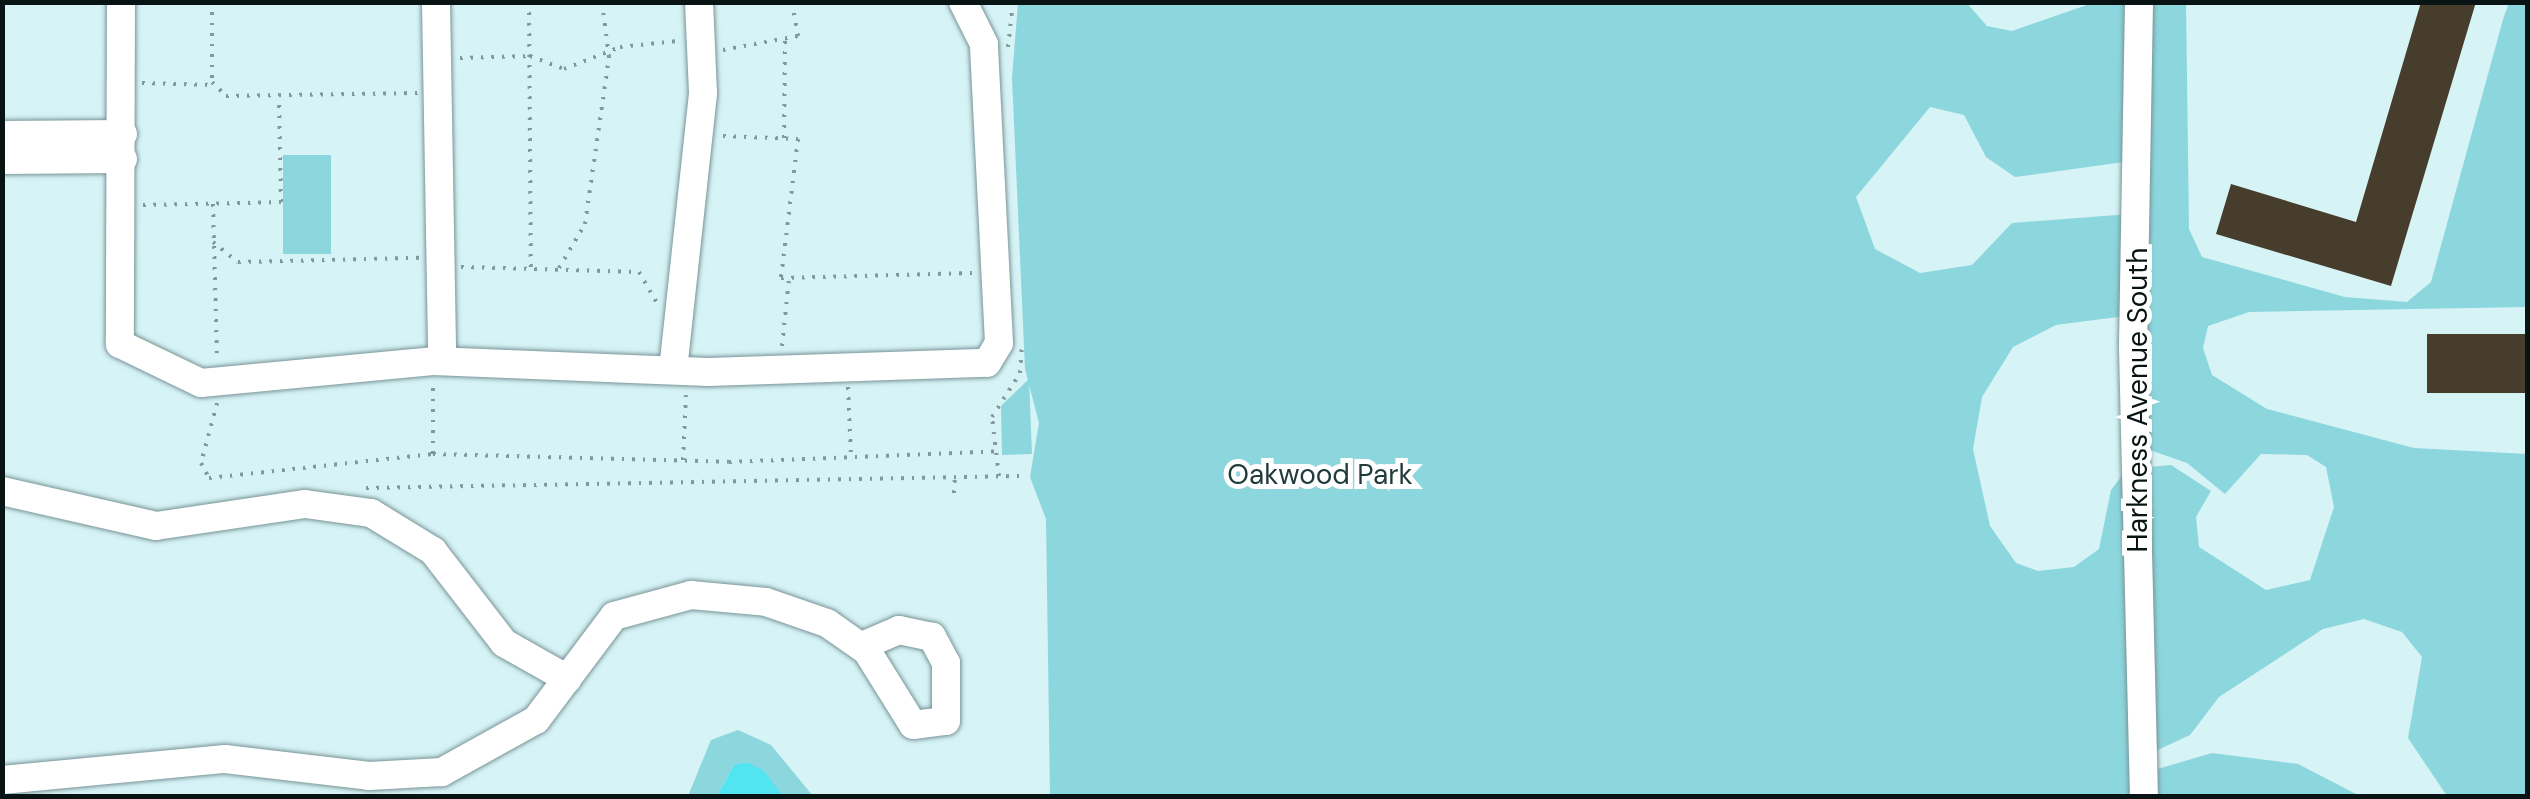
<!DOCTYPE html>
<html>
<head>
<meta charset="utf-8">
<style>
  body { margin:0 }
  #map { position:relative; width:2530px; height:799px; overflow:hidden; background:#d6f3f6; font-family:"DM Sans",sans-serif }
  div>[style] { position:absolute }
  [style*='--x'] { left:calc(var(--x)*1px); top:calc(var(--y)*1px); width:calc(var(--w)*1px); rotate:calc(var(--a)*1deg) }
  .green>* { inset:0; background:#8cd6dd; transform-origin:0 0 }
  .water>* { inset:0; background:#52e4f1 }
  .building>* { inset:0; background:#473d2c; transform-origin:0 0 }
  .path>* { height:4px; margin-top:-2px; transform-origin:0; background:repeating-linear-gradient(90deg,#83989b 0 2.5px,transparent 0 10.5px) }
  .roads { filter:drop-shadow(0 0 2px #799497) drop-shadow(0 0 2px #799497) }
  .minor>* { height:28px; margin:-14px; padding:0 14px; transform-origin:14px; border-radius:14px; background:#fff }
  span { translate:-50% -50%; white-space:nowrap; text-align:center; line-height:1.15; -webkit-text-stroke:10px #fff; paint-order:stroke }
  .street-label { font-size:28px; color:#081314 }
  .park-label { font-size:28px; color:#213a3c }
  .frame { position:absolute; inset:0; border:5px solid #081314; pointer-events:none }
</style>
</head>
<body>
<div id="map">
  <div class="green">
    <div style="clip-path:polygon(1966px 2px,1987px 26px,2012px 31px,2087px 5px,2130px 3px,2131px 161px,2015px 177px,1986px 157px,1964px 115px,1930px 107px,1856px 197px,1875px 249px,1920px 273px,1972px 265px,2012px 223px,2130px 214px,2125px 316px,2056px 325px,2013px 347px,1982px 397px,1973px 449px,1990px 526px,2016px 563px,2038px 571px,2074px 567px,2099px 549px,2111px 490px,2127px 469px,2134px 796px,1050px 796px,1046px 519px,1030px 477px,1039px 423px,1025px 369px,1012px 78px,1018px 3px)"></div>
    <div style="clip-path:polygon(2149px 3px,2186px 3px,2189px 229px,2202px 257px,2345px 297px,2407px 302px,2431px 282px,2504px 16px,2509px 3px,2527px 3px,2527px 307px,2249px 312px,2208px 326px,2203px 348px,2212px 375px,2267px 409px,2414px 448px,2527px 454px,2527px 796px,2447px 796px,2408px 738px,2422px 657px,2402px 632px,2364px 619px,2323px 629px,2219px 697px,2190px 735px,2151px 753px,2149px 467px,2171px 465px,2211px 491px,2196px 517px,2199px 547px,2266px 590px,2310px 580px,2334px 507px,2326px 467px,2307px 455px,2261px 454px,2225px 494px,2187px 463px,2144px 448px)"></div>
    <div style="left:283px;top:155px;width:48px;height:99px"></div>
    <div style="clip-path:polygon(1029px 379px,1032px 454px,1002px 455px,1001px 406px)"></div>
    <div style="clip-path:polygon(738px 730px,771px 745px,813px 796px,783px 796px,747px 762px,734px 765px,717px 796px,688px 796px,711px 740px)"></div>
    <div style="clip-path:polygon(2212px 753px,2298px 764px,2360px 796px,2152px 796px,2151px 771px)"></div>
  </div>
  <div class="water">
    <div style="clip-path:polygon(747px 762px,764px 771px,783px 796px,717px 796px,734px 765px)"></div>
  </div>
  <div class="building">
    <div style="clip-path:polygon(2421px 2px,2476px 2px,2391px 286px,2216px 234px,2231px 184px,2356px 222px)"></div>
    <div style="left:2528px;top:334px;width:59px;height:101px;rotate:90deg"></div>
  </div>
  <div class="path">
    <div style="--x:212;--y:2;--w:80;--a:90"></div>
    <div style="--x:212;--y:82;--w:20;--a:45"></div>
    <div style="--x:226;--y:96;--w:192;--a:-0.9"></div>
    <div style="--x:529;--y:2;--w:265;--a:89.6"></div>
    <div style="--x:1008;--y:47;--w:45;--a:-83.7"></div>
    <div style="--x:723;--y:50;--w:76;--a:-10.6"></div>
    <div style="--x:798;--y:36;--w:35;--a:-100"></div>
    <div style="--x:460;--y:58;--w:70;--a:-1.6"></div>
    <div style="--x:530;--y:56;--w:36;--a:21"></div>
    <div style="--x:564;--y:69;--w:60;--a:-21.4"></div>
    <div style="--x:620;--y:47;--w:58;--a:-5.9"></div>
    <div style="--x:142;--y:83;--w:70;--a:1.6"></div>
    <div style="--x:723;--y:136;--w:75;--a:2.3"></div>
    <div style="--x:798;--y:139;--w:140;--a:97"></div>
    <div style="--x:781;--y:278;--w:192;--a:-1.5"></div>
    <div style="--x:784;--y:138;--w:99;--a:-89.4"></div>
    <div style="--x:213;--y:204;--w:155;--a:88.5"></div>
    <div style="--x:143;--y:205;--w:138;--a:-1.2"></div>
    <div style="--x:281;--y:202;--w:103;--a:-91.1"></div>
    <div style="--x:213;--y:242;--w:32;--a:39"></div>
    <div style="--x:238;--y:262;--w:182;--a:-1.3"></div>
    <div style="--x:461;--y:267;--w:178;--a:1.6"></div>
    <div style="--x:639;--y:272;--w:34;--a:60"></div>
    <div style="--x:559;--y:268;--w:51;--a:-59.4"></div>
    <div style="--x:585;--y:224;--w:169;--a:-81.8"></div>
    <div style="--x:609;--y:57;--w:55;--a:-97.3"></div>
    <div style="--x:782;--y:346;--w:68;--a:-84.1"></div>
    <div style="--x:848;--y:387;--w:70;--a:87.5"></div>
    <div style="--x:217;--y:403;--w:62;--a:104.9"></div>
    <div style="--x:201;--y:463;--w:17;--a:62"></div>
    <div style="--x:209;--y:478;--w:225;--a:-6.1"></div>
    <div style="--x:433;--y:454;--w:296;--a:1.5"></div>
    <div style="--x:729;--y:462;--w:270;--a:-2.3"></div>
    <div style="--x:433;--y:454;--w:71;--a:-90"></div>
    <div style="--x:683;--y:460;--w:65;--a:-87.4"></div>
    <div style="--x:999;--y:476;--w:59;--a:-96.8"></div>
    <div style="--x:992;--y:417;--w:52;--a:-57.5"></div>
    <div style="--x:1020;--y:373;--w:26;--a:-86"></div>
    <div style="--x:366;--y:488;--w:655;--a:-1.05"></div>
    <div style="--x:954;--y:493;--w:18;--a:-87"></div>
  </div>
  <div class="roads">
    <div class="minor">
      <div style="--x:121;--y:2;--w:342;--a:90.2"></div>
      <div style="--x:120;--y:344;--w:90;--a:25.7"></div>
      <div style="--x:201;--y:383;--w:233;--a:-5.4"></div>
      <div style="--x:433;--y:361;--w:276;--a:2.3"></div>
      <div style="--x:709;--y:372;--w:278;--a:-1.9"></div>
      <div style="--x:987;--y:363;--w:23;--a:-59"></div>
      <div style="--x:999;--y:343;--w:299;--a:-92.9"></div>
      <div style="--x:984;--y:44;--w:47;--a:-116.6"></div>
      <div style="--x:436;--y:2;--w:359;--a:89"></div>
      <div style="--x:2139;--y:2;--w:346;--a:91"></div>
      <div style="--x:2133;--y:348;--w:448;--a:88.6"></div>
      <div style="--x:2;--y:135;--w:121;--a:-0.5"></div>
      <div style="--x:2;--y:160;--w:121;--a:-0.5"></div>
      <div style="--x:673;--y:370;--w:279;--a:-83.8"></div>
      <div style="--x:703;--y:93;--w:91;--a:-92.5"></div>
      <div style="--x:2;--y:491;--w:158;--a:12.8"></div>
      <div style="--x:156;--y:526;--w:151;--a:-8.4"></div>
      <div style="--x:305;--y:504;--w:67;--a:7.8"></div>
      <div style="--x:371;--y:513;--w:73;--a:31.5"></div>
      <div style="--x:433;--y:551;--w:116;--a:52.3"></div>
      <div style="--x:504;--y:643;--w:73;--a:29.4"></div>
      <div style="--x:2;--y:780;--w:224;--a:-5.4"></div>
      <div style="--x:225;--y:759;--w:145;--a:6.7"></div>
      <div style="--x:369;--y:776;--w:73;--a:-3.1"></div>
      <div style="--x:442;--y:772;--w:107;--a:-29"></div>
      <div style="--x:536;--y:720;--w:130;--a:-53.1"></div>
      <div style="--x:614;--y:616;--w:80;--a:-15.3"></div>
      <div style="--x:691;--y:595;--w:75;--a:5.3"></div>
      <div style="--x:766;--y:602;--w:65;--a:19"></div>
      <div style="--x:827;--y:623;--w:49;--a:35"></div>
      <div style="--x:867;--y:651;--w:87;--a:58.1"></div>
      <div style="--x:913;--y:725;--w:33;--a:-7"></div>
      <div style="--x:946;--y:721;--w:58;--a:-90"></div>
      <div style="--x:946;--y:663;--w:30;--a:-118"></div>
      <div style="--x:932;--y:637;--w:34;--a:-168"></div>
      <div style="--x:899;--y:630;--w:40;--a:156.6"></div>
    </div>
  </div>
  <div class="street-label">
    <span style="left:2138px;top:400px;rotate:-90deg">Harkness Avenue South</span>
  </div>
  <div class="park-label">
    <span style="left:1320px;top:475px">Oakwood Park</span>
  </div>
  <div class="frame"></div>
</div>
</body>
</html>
